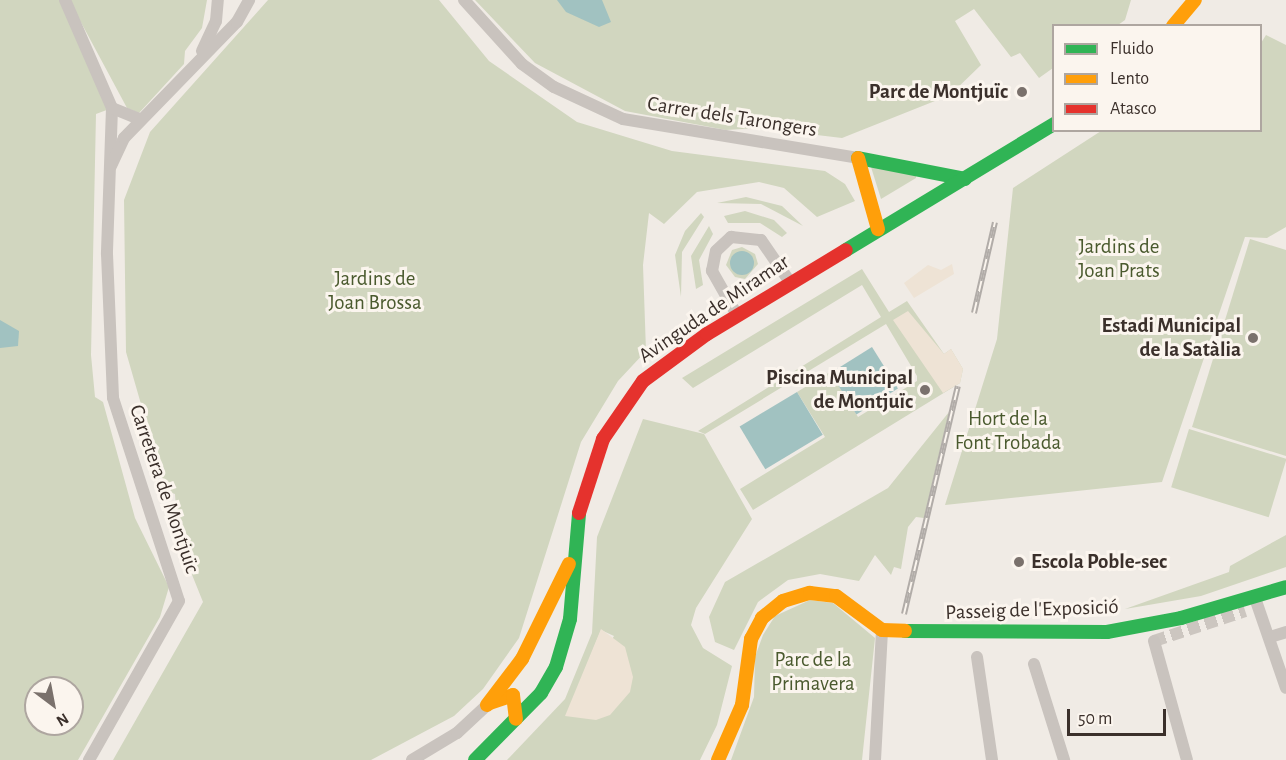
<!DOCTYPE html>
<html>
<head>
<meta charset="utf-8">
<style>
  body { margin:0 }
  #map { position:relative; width:1286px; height:760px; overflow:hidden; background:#f0ebe5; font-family:"Alegreya Sans",sans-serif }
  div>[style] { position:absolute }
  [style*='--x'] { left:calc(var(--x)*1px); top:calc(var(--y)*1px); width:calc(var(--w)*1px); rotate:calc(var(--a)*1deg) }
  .green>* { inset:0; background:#d1d6bf; transform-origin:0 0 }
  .plaza>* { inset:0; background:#eee3d5 }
  .water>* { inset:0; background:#a1c2c1; transform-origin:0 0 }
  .round { border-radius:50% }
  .street-tunnel>* { height:12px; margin-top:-6px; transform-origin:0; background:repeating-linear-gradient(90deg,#ccc6c0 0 12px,transparent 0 18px) }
  .street>* { height:12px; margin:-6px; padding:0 6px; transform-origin:6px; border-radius:6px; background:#c9c3be }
  .fast>* { height:14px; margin:-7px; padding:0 7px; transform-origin:7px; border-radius:7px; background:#30b455 }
  .slow>* { height:14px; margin:-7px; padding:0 7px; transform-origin:7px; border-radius:7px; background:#ff9f0a }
  .jam>* { height:14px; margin:-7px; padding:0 7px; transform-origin:7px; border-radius:7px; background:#e5322d }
  .rail>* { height:6px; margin-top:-3px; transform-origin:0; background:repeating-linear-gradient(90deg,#fbf5ee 0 11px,#b1aca8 0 22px); box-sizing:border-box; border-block:2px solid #b1aca8 }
  .dots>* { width:16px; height:16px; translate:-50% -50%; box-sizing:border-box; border:3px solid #fbf5ee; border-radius:50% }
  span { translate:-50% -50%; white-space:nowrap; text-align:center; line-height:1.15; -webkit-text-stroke:6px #fbf5ee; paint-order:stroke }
  .poi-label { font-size:21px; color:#3b302b; font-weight:700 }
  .right { translate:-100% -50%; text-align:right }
  .left { translate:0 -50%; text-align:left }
  .street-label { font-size:21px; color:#3b302b }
  .park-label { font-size:21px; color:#4a5a2e }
  .legend { position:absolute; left:1052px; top:24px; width:210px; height:108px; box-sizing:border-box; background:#fbf5ee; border:2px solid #aea6a0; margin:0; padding:8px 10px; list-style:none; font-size:18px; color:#3b302b }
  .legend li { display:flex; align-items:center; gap:12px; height:30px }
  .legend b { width:30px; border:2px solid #aea6a0 }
  .north { position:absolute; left:24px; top:676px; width:60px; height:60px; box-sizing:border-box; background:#fbf5ee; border:2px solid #aea6a0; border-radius:50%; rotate:148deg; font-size:16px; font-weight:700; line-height:24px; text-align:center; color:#3b302b }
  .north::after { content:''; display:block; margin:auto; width:21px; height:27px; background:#7a716c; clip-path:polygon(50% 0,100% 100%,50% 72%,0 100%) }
  .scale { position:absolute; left:1067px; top:709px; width:99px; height:27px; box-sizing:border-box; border:3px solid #3b302b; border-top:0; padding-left:8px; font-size:18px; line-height:21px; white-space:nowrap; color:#3b302b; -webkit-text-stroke:4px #fbf5ee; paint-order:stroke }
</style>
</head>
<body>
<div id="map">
  <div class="green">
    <div style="clip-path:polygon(evenodd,0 0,65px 0,112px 108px,96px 114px,91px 355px,95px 397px,103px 402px,135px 518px,169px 587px,160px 617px,78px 760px,0 760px,0 0,36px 688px,72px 688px,72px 724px,36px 724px,36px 688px)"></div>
    <div style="clip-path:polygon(69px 0,207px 0,202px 28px,185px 51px,184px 64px,139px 113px,127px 108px)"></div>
    <div style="clip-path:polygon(268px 0,439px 0,489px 61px,577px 122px,672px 151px,825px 171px,845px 184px,855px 201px,817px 217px,784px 188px,759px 182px,697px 192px,664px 224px,649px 213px,643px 265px,646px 351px,618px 381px,581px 442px,519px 638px,483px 689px,454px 716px,371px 760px,113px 760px,203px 602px,178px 540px,175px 494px,166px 491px,126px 352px,124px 200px,150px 132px)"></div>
    <div style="clip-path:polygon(475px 0,1131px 0,1125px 20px,1118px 25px,1054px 26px,1053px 68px,1039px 78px,1020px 53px,1011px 57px,974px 9px,955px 21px,981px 65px,950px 95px,842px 138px,758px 128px,726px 130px,625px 111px,535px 63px)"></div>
    <div style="clip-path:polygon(1266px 35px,1286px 45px,1286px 227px,1267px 238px,1245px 237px,1162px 482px,945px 505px,997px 339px,1013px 188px,1101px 131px,1260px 130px,1261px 43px)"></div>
    <div style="clip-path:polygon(871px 167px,916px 173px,916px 178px,881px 199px)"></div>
    <div style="clip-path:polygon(746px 197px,782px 206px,803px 226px,761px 204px,717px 203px)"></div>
    <div style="clip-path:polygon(745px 211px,774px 220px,787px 233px,782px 237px,760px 223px,728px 223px,724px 216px)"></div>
    <div style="clip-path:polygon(701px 213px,704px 217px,682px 252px,681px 297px,675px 255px,685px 231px)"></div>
    <div style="clip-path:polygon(709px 226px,713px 234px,699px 260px,703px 285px,696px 289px,691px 256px)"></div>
    <div style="clip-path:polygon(1250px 239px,1286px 250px,1286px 456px,1192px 427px)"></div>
    <div style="clip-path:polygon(742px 247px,755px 254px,758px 264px,745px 279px,735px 277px,726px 265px,732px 250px)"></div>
    <div style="clip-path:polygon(862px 269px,889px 312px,907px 301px,944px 354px,951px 349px,963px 369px,960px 383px,753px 510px,740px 489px,825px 437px,797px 392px,830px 372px,858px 417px,917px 381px,917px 376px,886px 324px,705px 434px,698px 431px,881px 317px,862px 285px,693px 388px,682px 378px)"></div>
    <div style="clip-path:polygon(949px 412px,924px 518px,916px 517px,908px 527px,901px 569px,894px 567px,891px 575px,875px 555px,859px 581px,820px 574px,788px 580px,758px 602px,734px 650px,715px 642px,709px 617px,725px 582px,888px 488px)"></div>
    <div style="clip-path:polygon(evenodd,643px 419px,704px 434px,752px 519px,696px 608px,691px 625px,703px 648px,732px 666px,717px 725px,700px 760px,507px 760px,565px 699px,592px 633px,597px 537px,643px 419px,601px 630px,614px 636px,566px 716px,601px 630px)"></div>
    <div style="left:1189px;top:429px;width:102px;height:61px;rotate:17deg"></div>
    <div style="clip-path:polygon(1286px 535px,1286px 567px,1201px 596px,1125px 609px,1229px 572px,1230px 566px)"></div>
    <div style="clip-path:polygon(810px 600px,833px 603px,875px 638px,862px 760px,731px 760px,754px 697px,755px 657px,763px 635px,775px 616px)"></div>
  </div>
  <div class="plaza">
    <div style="clip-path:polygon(952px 264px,954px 274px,914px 298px,904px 283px,928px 265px,941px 270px)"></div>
    <div style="clip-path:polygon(908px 311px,944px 354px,951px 349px,963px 369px,960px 383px,943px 393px,893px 320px)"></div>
    <div style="clip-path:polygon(601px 629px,625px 647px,633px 677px,630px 692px,610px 715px,596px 720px,565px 716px)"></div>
  </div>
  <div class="water">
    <div style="clip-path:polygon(557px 0,602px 0,611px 22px,599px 27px,566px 12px)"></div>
    <div class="round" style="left:730px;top:251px;width:24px;height:24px"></div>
    <div style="clip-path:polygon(0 320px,19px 331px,18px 346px,0 348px)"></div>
    <div style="left:872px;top:347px;width:49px;height:49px;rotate:58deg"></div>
    <div style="left:797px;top:392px;width:50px;height:67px;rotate:59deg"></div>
  </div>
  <div class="street-tunnel">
    <div style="--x:1154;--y:641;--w:96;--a:-18.2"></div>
  </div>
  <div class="street">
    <div style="--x:65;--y:0;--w:118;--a:66.5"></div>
    <div style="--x:112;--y:108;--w:146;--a:92"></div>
    <div style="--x:107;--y:254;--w:144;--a:87.6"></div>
    <div style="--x:113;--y:398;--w:213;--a:72"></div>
    <div style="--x:179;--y:601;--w:183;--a:119.5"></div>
    <div style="--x:464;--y:0;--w:86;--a:47.8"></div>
    <div style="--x:522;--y:64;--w:39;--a:36"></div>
    <div style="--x:554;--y:87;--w:76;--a:24.9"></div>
    <div style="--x:623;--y:119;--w:238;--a:9.4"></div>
    <div style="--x:202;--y:51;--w:33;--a:-65"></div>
    <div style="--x:216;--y:21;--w:21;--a:-85"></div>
    <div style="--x:112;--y:108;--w:31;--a:22"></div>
    <div style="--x:111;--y:166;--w:31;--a:-65"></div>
    <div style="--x:124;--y:138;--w:162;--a:-45.8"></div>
    <div style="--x:237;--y:22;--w:25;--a:-61"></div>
    <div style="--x:737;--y:315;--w:51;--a:-119.6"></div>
    <div style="--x:712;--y:271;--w:20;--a:-79"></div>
    <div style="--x:716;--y:251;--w:21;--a:-43"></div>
    <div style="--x:731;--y:237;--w:30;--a:6"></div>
    <div style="--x:761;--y:240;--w:51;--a:55.4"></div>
    <div style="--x:1255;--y:598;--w:95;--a:71"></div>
    <div style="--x:1270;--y:637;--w:17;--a:-17"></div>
    <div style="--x:1154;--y:641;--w:123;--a:74.5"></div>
    <div style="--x:977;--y:657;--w:104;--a:81.7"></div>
    <div style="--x:1034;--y:664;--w:101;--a:72.6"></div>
    <div style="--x:412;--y:760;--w:52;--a:-31"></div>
    <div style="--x:457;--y:733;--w:41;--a:-43"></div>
    <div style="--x:875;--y:760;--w:130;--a:-86.9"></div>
  </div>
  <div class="fast">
    <div style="--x:858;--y:158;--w:109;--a:11.1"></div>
    <div style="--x:846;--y:250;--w:243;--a:-31.2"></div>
    <div style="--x:905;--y:631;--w:202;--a:0.3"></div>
    <div style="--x:1107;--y:632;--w:75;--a:-10.7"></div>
    <div style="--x:1181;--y:618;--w:109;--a:-16.4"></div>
    <div style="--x:475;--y:760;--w:94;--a:-45.4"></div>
    <div style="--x:541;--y:693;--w:30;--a:-60"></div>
    <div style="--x:556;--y:667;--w:50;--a:-73.7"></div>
    <div style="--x:570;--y:619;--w:106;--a:-85.1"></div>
  </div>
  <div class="slow">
    <div style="--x:1173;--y:26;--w:34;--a:-50"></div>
    <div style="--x:858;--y:158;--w:74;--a:74.3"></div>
    <div style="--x:490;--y:703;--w:24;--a:-19"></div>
    <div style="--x:513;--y:695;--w:24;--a:83"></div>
    <div style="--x:487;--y:705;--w:58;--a:-52.7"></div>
    <div style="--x:522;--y:659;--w:106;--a:-63.7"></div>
    <div style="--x:718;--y:760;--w:60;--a:-66.4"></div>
    <div style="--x:742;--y:705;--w:67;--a:-82.2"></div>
    <div style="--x:751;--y:639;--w:24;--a:-62"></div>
    <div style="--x:762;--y:618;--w:27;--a:-39"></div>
    <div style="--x:783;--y:601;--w:28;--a:-17"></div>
    <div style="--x:810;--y:593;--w:26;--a:7"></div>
    <div style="--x:836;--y:596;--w:57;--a:36.5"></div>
    <div style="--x:882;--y:630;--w:23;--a:2"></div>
  </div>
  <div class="jam">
    <div style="--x:579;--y:513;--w:78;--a:-72"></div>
    <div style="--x:603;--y:439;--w:70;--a:-55.4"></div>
    <div style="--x:643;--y:381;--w:79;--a:-36.3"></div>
    <div style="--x:707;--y:334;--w:162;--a:-31.1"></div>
  </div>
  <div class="rail">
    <div style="--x:974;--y:313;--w:93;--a:-77"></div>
    <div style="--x:904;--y:614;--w:234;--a:-76.7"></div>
  </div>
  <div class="dots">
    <div style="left:1022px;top:92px;background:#7a716c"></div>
    <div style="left:1253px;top:338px;background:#7a716c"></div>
    <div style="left:925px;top:390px;background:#7a716c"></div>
    <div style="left:1019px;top:562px;background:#7a716c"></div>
  </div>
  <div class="poi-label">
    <span class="right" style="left:1008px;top:92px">Parc de Montjuïc</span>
    <span class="right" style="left:1241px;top:338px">Estadi Municipal<br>de la Satàlia</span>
    <span class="right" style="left:913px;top:390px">Piscina Municipal<br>de Montjuïc</span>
    <span class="left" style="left:1031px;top:562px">Escola Poble-sec</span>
  </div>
  <div class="street-label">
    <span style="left:732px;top:117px;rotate:9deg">Carrer dels Tarongers</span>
    <span style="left:714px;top:309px;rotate:-34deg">Avinguda de Miramar</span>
    <span style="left:164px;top:489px;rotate:71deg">Carretera de Montjuïc</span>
    <span style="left:1032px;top:610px;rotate:-2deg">Passeig de l'Exposició</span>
  </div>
  <div class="park-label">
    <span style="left:1119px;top:259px">Jardins de<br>Joan Prats</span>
    <span style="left:375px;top:291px">Jardins de<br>Joan Brossa</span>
    <span style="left:1008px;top:431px">Hort de la<br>Font Trobada</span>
    <span style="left:813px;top:672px">Parc de la<br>Primavera</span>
  </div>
  <ul class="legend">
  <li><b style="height:8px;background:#30b455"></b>Fluido</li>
  <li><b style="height:8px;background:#ff9f0a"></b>Lento</li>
  <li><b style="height:8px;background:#e5322d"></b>Atasco</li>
  </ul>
  <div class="north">N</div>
  <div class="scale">50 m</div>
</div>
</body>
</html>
